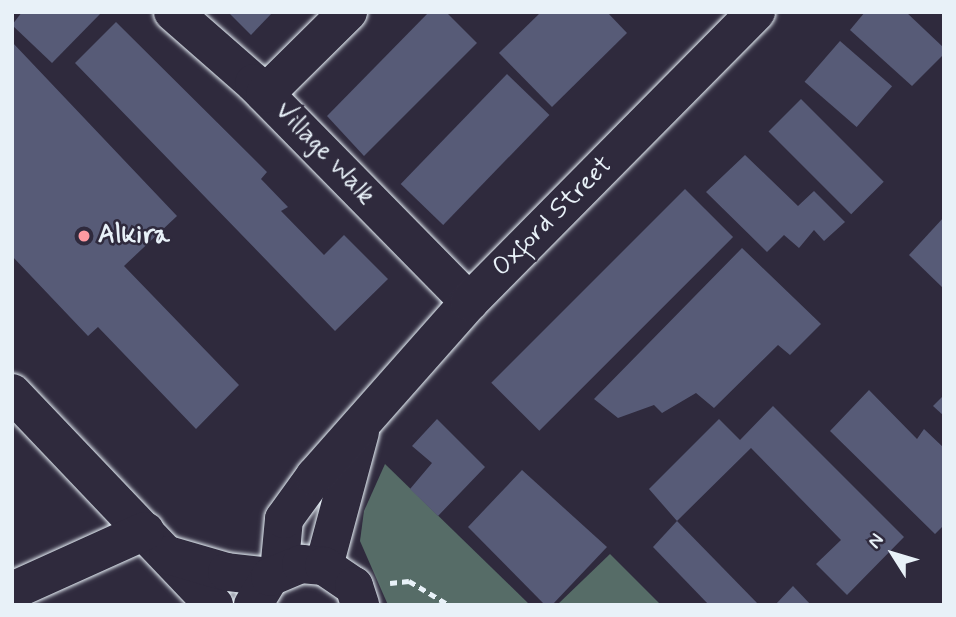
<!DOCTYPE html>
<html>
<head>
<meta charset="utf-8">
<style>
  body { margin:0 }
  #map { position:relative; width:956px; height:617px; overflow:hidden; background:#2f2a3d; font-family:Mynerve,sans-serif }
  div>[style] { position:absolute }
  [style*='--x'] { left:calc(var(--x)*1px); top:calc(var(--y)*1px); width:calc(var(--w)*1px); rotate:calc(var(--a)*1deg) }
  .green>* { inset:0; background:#566c67 }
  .building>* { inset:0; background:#575b77; transform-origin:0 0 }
  .path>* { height:4.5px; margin-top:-2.25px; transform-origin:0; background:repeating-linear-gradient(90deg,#e8f1f8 0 7px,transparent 0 12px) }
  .roads { filter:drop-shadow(0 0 2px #e8f1f8) drop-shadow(0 0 2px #e8f1f8) }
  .minor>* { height:38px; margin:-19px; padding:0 19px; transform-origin:19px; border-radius:19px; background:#2f2a3d }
  .dots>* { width:19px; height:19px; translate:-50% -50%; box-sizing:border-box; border:4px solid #2f2a3d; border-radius:50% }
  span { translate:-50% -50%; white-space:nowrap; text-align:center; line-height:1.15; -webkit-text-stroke:5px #2f2a3d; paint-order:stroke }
  .street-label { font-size:26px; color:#e8f1f8 }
  .poi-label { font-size:26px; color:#e8f1f8; font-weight:700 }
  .left { translate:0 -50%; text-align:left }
  .frame { position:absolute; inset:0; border:14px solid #e8f1f8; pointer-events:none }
  .north { position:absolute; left:858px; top:519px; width:70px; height:70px; -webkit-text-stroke:5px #2f2a3d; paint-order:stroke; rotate:307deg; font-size:19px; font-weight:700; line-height:28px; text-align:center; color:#e8f1f8 }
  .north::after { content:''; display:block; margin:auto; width:24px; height:32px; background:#e8f1f8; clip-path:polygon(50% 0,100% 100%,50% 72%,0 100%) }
</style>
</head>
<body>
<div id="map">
  <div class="green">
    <div style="clip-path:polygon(385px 464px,530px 605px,388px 605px,360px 541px,364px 511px)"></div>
    <div style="clip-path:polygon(610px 554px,661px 605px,557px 605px)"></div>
  </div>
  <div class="building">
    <div style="clip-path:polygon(22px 12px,102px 12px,52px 63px,12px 25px)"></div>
    <div style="clip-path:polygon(228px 12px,273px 12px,251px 35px)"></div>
    <div style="clip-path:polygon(429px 12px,446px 12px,477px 43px,364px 156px,327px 116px)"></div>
    <div style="clip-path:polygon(541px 12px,607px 12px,627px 33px,552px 107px,499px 53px)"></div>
    <div style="clip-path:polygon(865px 12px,906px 12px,944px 48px,944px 54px,912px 86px,850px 30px)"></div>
    <div style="clip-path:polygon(116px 22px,267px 172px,261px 179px,288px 207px,281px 211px,324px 255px,344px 235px,388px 279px,335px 331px,75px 63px)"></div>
    <div style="left:840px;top:41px;width:69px;height:54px;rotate:41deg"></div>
    <div style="clip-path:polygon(12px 42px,177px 216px,124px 266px,239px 385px,196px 429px,98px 327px,88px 336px,12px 256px)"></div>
    <div style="left:507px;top:74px;width:59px;height:153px;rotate:44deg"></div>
    <div style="left:801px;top:99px;width:117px;height:46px;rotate:45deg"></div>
    <div style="clip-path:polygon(745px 155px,798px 206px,814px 191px,845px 222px,824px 241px,814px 230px,799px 248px,784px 235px,767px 252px,706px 192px)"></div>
    <div style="left:685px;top:189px;width:68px;height:274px;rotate:45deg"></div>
    <div style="clip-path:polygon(944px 217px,944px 289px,909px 255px)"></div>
    <div style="clip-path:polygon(742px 248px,821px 324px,790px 355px,778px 345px,714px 408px,696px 393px,662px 413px,654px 405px,618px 418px,594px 399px)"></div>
    <div style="clip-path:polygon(869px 390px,917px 439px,924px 429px,944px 448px,944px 525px,935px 534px,830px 431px)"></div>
    <div style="clip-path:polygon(944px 395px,944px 416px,933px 406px)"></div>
    <div style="clip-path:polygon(773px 406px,904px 537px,847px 595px,816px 564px,841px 540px,751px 448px,677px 521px,649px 489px,719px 419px,740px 440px)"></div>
    <div style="clip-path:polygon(437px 419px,485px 467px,438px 516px,410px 489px,432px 463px,412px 446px)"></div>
    <div style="clip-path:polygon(522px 470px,607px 547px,552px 605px,545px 605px,468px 527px)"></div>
    <div style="clip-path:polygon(677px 521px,759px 605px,709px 605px,653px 547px)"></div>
    <div style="clip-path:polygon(793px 586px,811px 605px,775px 605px)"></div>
  </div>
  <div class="path">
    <div style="--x:390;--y:583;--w:19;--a:-6"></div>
    <div style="--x:409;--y:581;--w:47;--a:31"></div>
  </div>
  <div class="roads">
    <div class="minor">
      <div style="--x:173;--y:12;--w:108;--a:41.2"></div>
      <div style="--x:254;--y:83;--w:307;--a:45.5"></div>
      <div style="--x:265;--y:94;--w:117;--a:-44.7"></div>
      <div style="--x:12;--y:393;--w:293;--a:46.4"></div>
      <div style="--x:168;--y:555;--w:61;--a:16.1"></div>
      <div style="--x:227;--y:572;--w:43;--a:6.6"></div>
      <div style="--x:324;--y:566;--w:139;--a:-75"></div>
      <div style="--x:279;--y:572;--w:53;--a:-84.6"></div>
      <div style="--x:284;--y:519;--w:53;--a:-54.2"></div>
      <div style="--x:315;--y:476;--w:232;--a:-48.5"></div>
      <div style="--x:469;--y:302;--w:408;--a:-45.3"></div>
      <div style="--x:12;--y:591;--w:146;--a:-24.3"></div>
      <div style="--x:253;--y:605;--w:33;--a:-59"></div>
      <div style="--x:270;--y:577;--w:34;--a:-23"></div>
      <div style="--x:301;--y:564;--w:23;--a:5"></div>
      <div style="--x:324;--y:566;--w:36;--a:34"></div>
      <div style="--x:354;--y:586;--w:20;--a:72"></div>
    </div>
  </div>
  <div class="dots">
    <div style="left:84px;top:236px;background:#ff9aa2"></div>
  </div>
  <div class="street-label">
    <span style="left:324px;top:154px;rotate:46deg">Village Walk</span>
    <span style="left:553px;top:217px;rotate:-45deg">Oxford Street</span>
  </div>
  <div class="poi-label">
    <span class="left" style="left:98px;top:236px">Alkira</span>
  </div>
  <div class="frame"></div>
  <div class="north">N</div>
</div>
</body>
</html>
